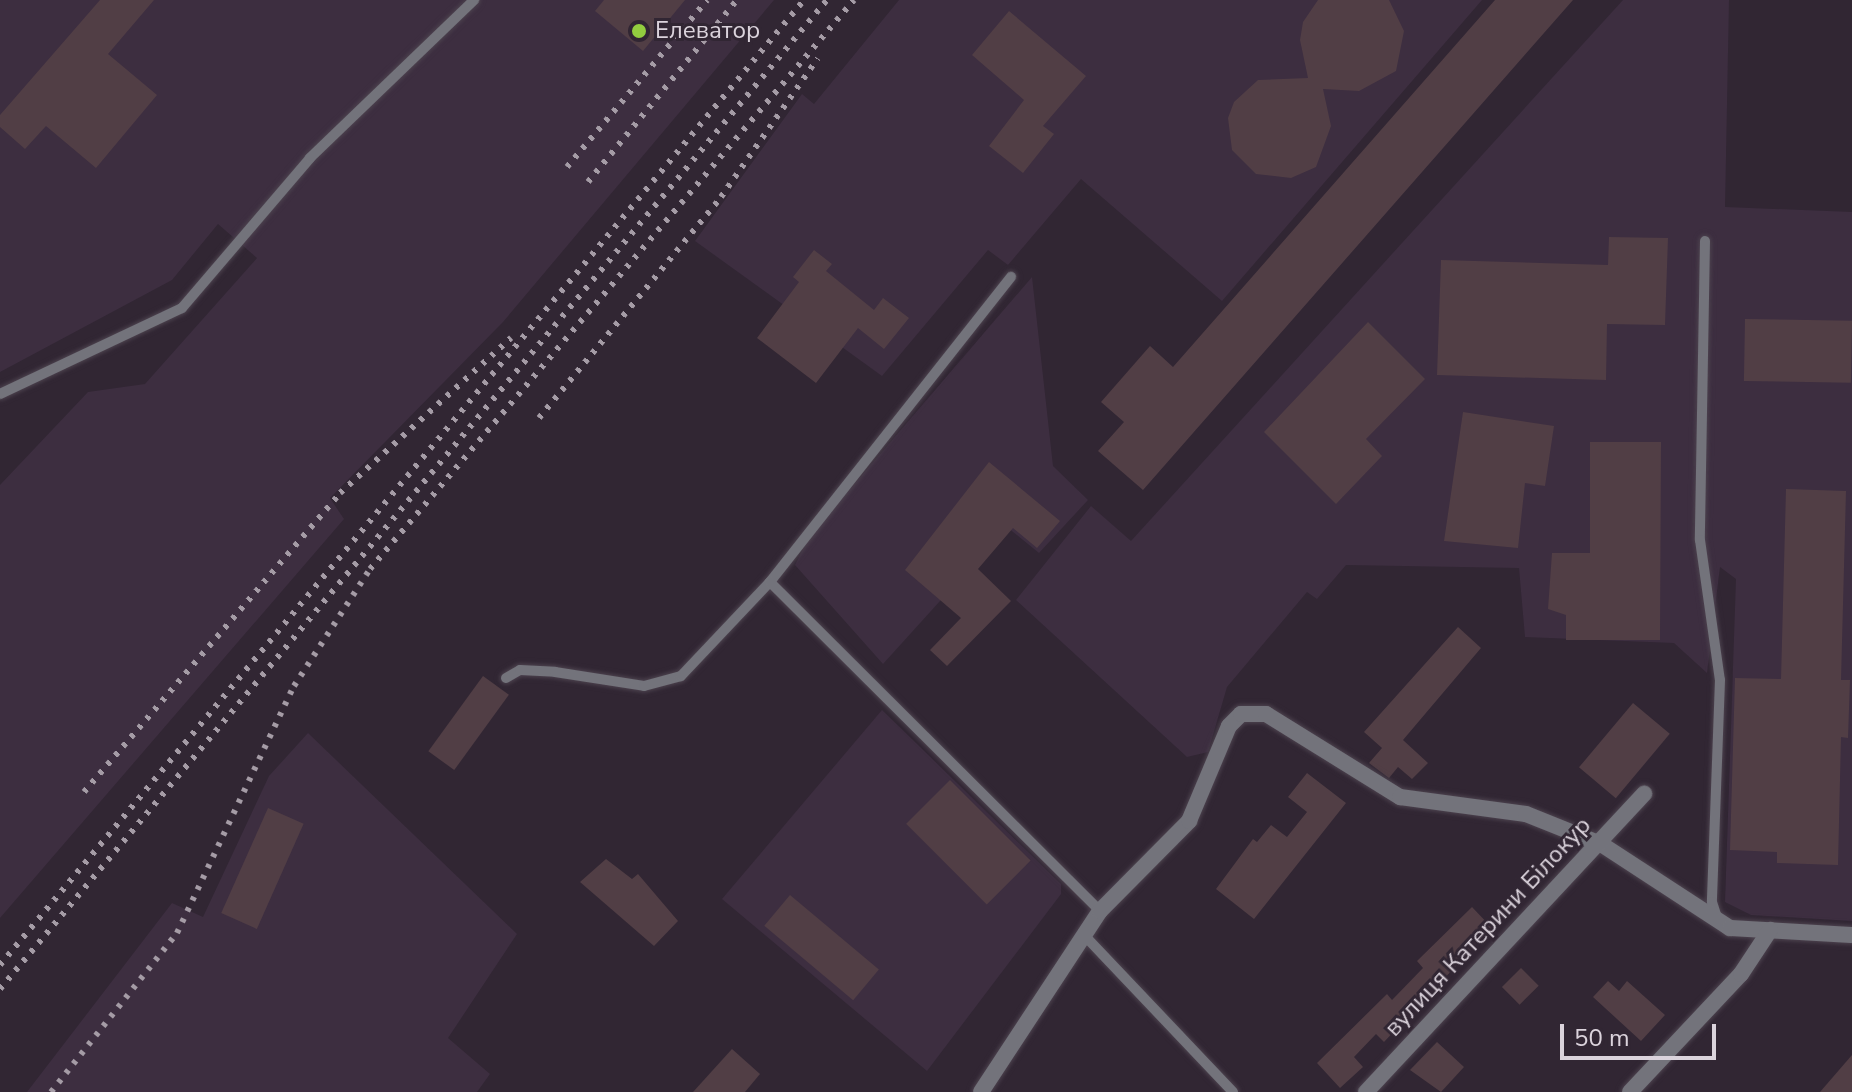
<!DOCTYPE html>
<html>
<head>
<meta charset="utf-8">
<style>
  body { margin:0 }
  #map { position:relative; width:1852px; height:1092px; overflow:hidden; background:#312633; font-family:"Nunito Sans",sans-serif }
  div>[style] { position:absolute }
  [style*='--x'] { left:calc(var(--x)*1px); top:calc(var(--y)*1px); width:calc(var(--w)*1px); rotate:calc(var(--a)*1deg) }
  .built>* { inset:0; background:#3d2e40 }
  .building>* { inset:0; background:#513e45; transform-origin:0 0 }
  .roads { filter:drop-shadow(0 0 2px #4c424e) drop-shadow(0 0 2px #4c424e) }
  .lane>* { height:10px; margin:-5px; padding:0 5px; transform-origin:5px; border-radius:5px; background:#73737b }
  .street>* { height:16px; margin:-8px; padding:0 8px; transform-origin:8px; border-radius:8px; background:#73737b }
  .rail>* { height:6px; margin-top:-3px; transform-origin:0; background:repeating-linear-gradient(90deg,#a59ca6 0 4px,transparent 0 12px) }
  .dots>* { width:22px; height:22px; translate:-50% -50%; box-sizing:border-box; border:4px solid #312633; border-radius:50% }
  span { translate:-50% -50%; white-space:nowrap; text-align:center; line-height:1.15; -webkit-text-stroke:6px #312633; paint-order:stroke }
  .poi-label { font-size:24px; color:#dbd3dc }
  .left { translate:0 -50%; text-align:left }
  .street-label { font-size:24px; color:#dbd3dc }
  .scale { position:absolute; left:1560px; top:1024px; width:156px; height:36px; box-sizing:border-box; border:4px solid #dbd3dc; border-top:0; padding-left:10px; font-size:24px; line-height:28px; white-space:nowrap; color:#dbd3dc; -webkit-text-stroke:6px #312633; paint-order:stroke }
</style>
</head>
<body>
<div id="map">
  <div class="built">
    <div style="clip-path:polygon(0 0,774px 0,503px 322px,330px 498px,344px 519px,0 918px,0 485px,88px 392px,145px 384px,257px 258px,218px 224px,172px 280px,0 372px)"></div>
    <div style="clip-path:polygon(899px 0,1482px 0,1222px 301px,1081px 179px,1008px 265px,988px 250px,882px 376px,695px 241px,802px 94px,814px 104px)"></div>
    <div style="clip-path:polygon(1623px 0,1729px 0,1725px 207px,1852px 212px,1852px 921px,1751px 915px,1725px 902px,1736px 579px,1720px 567px,1707px 673px,1674px 643px,1525px 637px,1519px 568px,1346px 565px,1317px 599px,1307px 592px,1227px 687px,1208px 752px,1187px 757px,1016px 600px,1091px 506px,1131px 541px)"></div>
    <div style="clip-path:polygon(1032px 277px,1053px 466px,1088px 500px,1039px 553px,1007px 527px,883px 664px,795px 565px,809px 537px)"></div>
    <div style="clip-path:polygon(882px 710px,1061px 884px,1061px 894px,927px 1071px,722px 899px)"></div>
    <div style="clip-path:polygon(308px 733px,517px 934px,448px 1038px,490px 1074px,477px 1092px,27px 1092px,172px 903px,203px 917px,269px 776px)"></div>
  </div>
  <div class="building">
    <div style="clip-path:polygon(100px 0,154px 0,108px 54px,157px 95px,96px 168px,46px 126px,25px 149px,0 127px,0 115px)"></div>
    <div style="clip-path:polygon(604px 0,685px 0,643px 51px,595px 11px)"></div>
    <div style="clip-path:polygon(1318px 0,1389px 0,1404px 31px,1396px 71px,1359px 91px,1323px 89px,1331px 126px,1316px 167px,1291px 178px,1256px 174px,1232px 150px,1228px 118px,1234px 102px,1258px 80px,1308px 78px,1300px 40px,1303px 22px)"></div>
    <div style="clip-path:polygon(1495px 0,1573px 0,1143px 490px,1098px 451px,1124px 422px,1101px 402px,1150px 346px,1173px 367px)"></div>
    <div style="clip-path:polygon(1009px 11px,1086px 76px,1043px 126px,1054px 134px,1023px 173px,989px 146px,1024px 100px,972px 55px)"></div>
    <div style="clip-path:polygon(1609px 237px,1668px 238px,1665px 325px,1607px 324px,1606px 380px,1437px 375px,1441px 260px,1608px 265px)"></div>
    <div style="clip-path:polygon(814px 250px,832px 264px,826px 271px,874px 310px,883px 298px,909px 318px,884px 349px,858px 328px,816px 383px,757px 338px,799px 282px,793px 277px)"></div>
    <div style="left:1745px;top:319px;width:107px;height:62px;rotate:1deg"></div>
    <div style="clip-path:polygon(1368px 322px,1425px 379px,1366px 439px,1382px 456px,1336px 504px,1264px 432px)"></div>
    <div style="clip-path:polygon(1463px 412px,1554px 426px,1545px 486px,1525px 483px,1518px 548px,1444px 541px)"></div>
    <div style="clip-path:polygon(1590px 442px,1661px 442px,1660px 640px,1566px 640px,1566px 615px,1548px 609px,1552px 553px,1590px 553px)"></div>
    <div style="clip-path:polygon(989px 462px,1060px 521px,1037px 548px,1013px 528px,978px 569px,1011px 601px,947px 666px,930px 650px,961px 618px,905px 570px)"></div>
    <div style="clip-path:polygon(1786px 489px,1846px 491px,1841px 680px,1850px 680px,1848px 738px,1841px 737px,1838px 865px,1777px 863px,1777px 852px,1730px 850px,1735px 678px,1781px 679px)"></div>
    <div style="clip-path:polygon(1458px 627px,1481px 648px,1403px 740px,1428px 763px,1412px 779px,1398px 767px,1389px 778px,1369px 763px,1382px 748px,1364px 732px)"></div>
    <div style="left:483px;top:676px;width:32px;height:93px;rotate:36deg"></div>
    <div style="left:1633px;top:703px;width:48px;height:84px;rotate:40deg"></div>
    <div style="clip-path:polygon(1307px 773px,1346px 803px,1254px 919px,1216px 889px,1253px 839px,1257px 842px,1271px 825px,1287px 837px,1307px 812px,1288px 797px)"></div>
    <div style="left:950px;top:780px;width:114px;height:62px;rotate:45deg"></div>
    <div style="left:268px;top:808px;width:39px;height:115px;rotate:24deg"></div>
    <div style="clip-path:polygon(606px 859px,632px 879px,638px 874px,678px 921px,654px 946px,580px 882px)"></div>
    <div style="left:790px;top:895px;width:116px;height:40px;rotate:40deg"></div>
    <div style="clip-path:polygon(1472px 907px,1492px 928px,1384px 1042px,1376px 1034px,1354px 1057px,1363px 1067px,1340px 1088px,1317px 1063px,1387px 994px,1392px 1000px,1423px 968px,1417px 961px)"></div>
    <div style="left:1521px;top:968px;width:25px;height:27px;rotate:45deg"></div>
    <div style="clip-path:polygon(1608px 981px,1619px 991px,1627px 981px,1665px 1015px,1641px 1041px,1593px 997px)"></div>
    <div style="clip-path:polygon(1437px 1042px,1464px 1067px,1441px 1092px,1410px 1070px)"></div>
    <div style="clip-path:polygon(732px 1049px,760px 1074px,745px 1092px,693px 1092px)"></div>
    <div style="clip-path:polygon(1852px 1055px,1852px 1092px,1820px 1092px)"></div>
  </div>
  <div class="roads">
    <div class="lane">
      <div style="--x:1705;--y:241;--w:299;--a:91"></div>
      <div style="--x:1700;--y:540;--w:141;--a:81.9"></div>
      <div style="--x:1720;--y:680;--w:222;--a:92.1"></div>
      <div style="--x:1712;--y:902;--w:16;--a:72"></div>
      <div style="--x:0;--y:394;--w:201;--a:-25.3"></div>
      <div style="--x:182;--y:308;--w:197;--a:-49.5"></div>
      <div style="--x:310;--y:158;--w:228;--a:-43.9"></div>
      <div style="--x:770;--y:582;--w:389;--a:-51.7"></div>
      <div style="--x:506;--y:678;--w:16;--a:-30"></div>
      <div style="--x:520;--y:670;--w:35;--a:3"></div>
      <div style="--x:555;--y:672;--w:90;--a:8.9"></div>
      <div style="--x:644;--y:686;--w:38;--a:-15"></div>
      <div style="--x:681;--y:676;--w:129;--a:-46.6"></div>
      <div style="--x:770;--y:582;--w:466;--a:44.9"></div>
      <div style="--x:1085;--y:936;--w:215;--a:46.5"></div>
    </div>
    <div class="street">
      <div style="--x:981;--y:1092;--w:217;--a:-56.7"></div>
      <div style="--x:1100;--y:911;--w:127;--a:-45.3"></div>
      <div style="--x:1189;--y:821;--w:103;--a:-67.2"></div>
      <div style="--x:1229;--y:726;--w:17;--a:-45"></div>
      <div style="--x:1241;--y:714;--w:25;--a:0"></div>
      <div style="--x:1266;--y:714;--w:158;--a:31.8"></div>
      <div style="--x:1400;--y:797;--w:127;--a:7.7"></div>
      <div style="--x:1526;--y:814;--w:81;--a:21.8"></div>
      <div style="--x:1601;--y:844;--w:154;--a:33.1"></div>
      <div style="--x:1730;--y:928;--w:122;--a:3.3"></div>
      <div style="--x:1366;--y:1092;--w:408;--a:-47"></div>
      <div style="--x:1630;--y:1092;--w:162;--a:-46.8"></div>
      <div style="--x:1741;--y:974;--w:53;--a:-56.6"></div>
    </div>
  </div>
  <div class="rail">
    <div style="--x:567;--y:167;--w:218;--a:-50"></div>
    <div style="--x:588;--y:182;--w:235;--a:-50.7"></div>
    <div style="--x:539;--y:418;--w:286;--a:-50.5"></div>
    <div style="--x:721;--y:197;--w:169;--a:-55.1"></div>
    <div style="--x:84;--y:792;--w:394;--a:-49.4"></div>
    <div style="--x:340;--y:493;--w:231;--a:-42.2"></div>
    <div style="--x:0;--y:965;--w:1256;--a:-50.2"></div>
    <div style="--x:0;--y:989;--w:1289;--a:-50.1"></div>
    <div style="--x:51;--y:1092;--w:203;--a:-51.6"></div>
    <div style="--x:177;--y:933;--w:273;--a:-64.7"></div>
    <div style="--x:294;--y:686;--w:140;--a:-57"></div>
    <div style="--x:370;--y:569;--w:747;--a:-49.62"></div>
  </div>
  <div class="dots">
    <div style="left:639px;top:31px;background:#92cd3f"></div>
  </div>
  <div class="poi-label">
    <span class="left" style="left:655px;top:31px">Елеватор</span>
  </div>
  <div class="street-label">
    <span style="left:1488px;top:927px;rotate:-47deg">вулиця Катерини Білокур</span>
  </div>
  <div class="scale">50 m</div>
</div>
</body>
</html>
